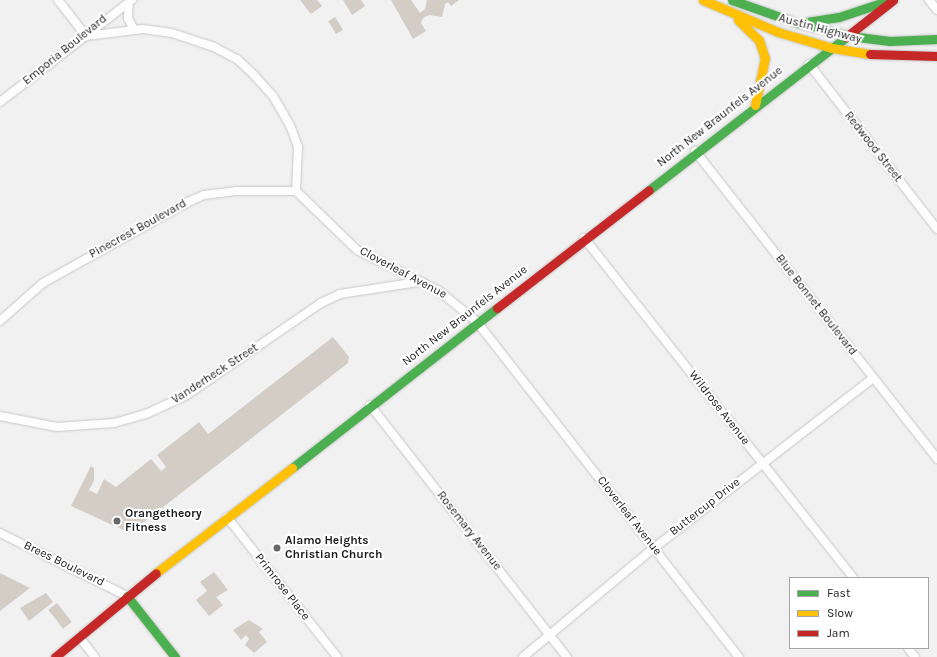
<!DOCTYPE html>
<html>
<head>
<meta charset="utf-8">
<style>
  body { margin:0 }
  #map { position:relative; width:937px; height:657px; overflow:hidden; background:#f1f1f1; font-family:Karla,sans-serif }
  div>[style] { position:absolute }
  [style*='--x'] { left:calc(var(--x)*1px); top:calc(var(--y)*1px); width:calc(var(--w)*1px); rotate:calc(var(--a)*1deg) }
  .building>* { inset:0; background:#d3cdc6; transform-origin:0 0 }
  .roads { filter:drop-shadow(0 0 1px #c7c7c7) drop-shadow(0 0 1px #c7c7c7) }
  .street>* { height:8px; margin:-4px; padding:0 4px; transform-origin:4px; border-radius:4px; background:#fdfdfd }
  .fast>* { height:9px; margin:-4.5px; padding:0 4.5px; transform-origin:4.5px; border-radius:4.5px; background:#4caf50 }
  .slow>* { height:9px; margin:-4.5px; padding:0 4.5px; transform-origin:4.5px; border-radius:4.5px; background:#ffc107 }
  .jam>* { height:9px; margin:-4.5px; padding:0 4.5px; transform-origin:4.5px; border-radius:4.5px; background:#c62828 }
  .dots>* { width:11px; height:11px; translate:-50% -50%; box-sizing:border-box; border:2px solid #fff; border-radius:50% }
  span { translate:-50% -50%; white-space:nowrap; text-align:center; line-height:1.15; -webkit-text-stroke:4px #fff; paint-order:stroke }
  .street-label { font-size:12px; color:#1b1c1c }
  .poi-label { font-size:12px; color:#1b1c1c; font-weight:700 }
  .left { translate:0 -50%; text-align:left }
  .legend { position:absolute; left:789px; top:577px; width:140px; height:72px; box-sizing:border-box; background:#fff; border:1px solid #a4a4a4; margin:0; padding:5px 7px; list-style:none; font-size:12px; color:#1b1c1c }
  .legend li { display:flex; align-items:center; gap:8px; height:20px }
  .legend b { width:20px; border:1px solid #a4a4a4 }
</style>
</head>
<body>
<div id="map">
  <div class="building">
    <div style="clip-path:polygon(300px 0,317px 0,322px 6px,311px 14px)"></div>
    <div style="clip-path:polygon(343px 0,361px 0,365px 6px,352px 15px)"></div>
    <div style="clip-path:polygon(391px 0,411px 0,420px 13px,425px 9px,427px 0,459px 0,451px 6px,448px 2px,445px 4px,442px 17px,429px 15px,423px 18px,421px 23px,426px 31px,413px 39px)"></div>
    <div style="left:335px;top:17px;width:15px;height:8px;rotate:58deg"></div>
    <div style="clip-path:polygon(333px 337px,349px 357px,348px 363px,130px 533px,71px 506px,91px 466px,94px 468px,94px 481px,89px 490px,97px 494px,104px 479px,116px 487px,151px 459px,161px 471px,166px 467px,157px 455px,179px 438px,199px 422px,208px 434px)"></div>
    <div style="clip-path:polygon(214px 572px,228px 590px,216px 597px,223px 605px,209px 616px,196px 600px,207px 591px,200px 582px)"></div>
    <div style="clip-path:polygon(0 573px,30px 588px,0 611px)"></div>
    <div style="clip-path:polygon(46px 593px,53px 602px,29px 621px,20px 608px)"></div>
    <div style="left:57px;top:603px;width:24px;height:11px;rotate:52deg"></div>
    <div style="clip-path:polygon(249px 620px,263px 629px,259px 632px,267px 642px,254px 653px,245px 645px,249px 639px,246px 635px,241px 640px,233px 630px)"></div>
  </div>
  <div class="roads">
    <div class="street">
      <div style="--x:58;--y:0;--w:46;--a:52.1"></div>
      <div style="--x:86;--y:36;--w:57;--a:-7"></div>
      <div style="--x:143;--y:29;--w:29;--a:8"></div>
      <div style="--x:172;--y:33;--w:44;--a:18.4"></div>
      <div style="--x:214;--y:47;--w:26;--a:28"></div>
      <div style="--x:237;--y:59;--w:23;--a:43"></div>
      <div style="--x:254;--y:75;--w:28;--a:48"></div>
      <div style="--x:273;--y:96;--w:34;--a:60"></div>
      <div style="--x:290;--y:125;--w:23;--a:70"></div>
      <div style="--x:298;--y:147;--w:44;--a:92.6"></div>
      <div style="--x:296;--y:191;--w:85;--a:44"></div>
      <div style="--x:357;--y:250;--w:92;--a:26.6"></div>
      <div style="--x:439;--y:291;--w:49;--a:39.2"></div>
      <div style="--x:477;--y:322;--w:425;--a:52"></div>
      <div style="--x:929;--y:0;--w:13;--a:51"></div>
      <div style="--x:129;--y:2;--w:16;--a:94"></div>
      <div style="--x:128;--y:18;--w:13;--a:63"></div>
      <div style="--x:809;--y:64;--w:209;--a:52.2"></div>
      <div style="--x:0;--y:102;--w:167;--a:-37.7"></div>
      <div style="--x:695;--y:151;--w:392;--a:51.8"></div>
      <div style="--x:584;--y:238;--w:434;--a:51.6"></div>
      <div style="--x:0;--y:321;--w:57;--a:-41.5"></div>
      <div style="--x:43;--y:283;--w:166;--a:-29.2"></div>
      <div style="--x:188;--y:202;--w:17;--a:-24"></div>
      <div style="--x:204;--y:195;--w:32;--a:-7"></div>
      <div style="--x:236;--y:191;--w:60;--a:0"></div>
      <div style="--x:370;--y:405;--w:320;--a:52"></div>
      <div style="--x:0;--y:416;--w:58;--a:10.9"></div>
      <div style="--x:57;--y:427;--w:57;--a:-4"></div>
      <div style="--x:114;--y:423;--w:33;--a:-16"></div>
      <div style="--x:146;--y:414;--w:45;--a:-24.9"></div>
      <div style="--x:187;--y:395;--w:163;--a:-34.5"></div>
      <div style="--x:321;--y:303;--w:21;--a:-25"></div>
      <div style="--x:340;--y:294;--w:79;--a:-8.7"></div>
      <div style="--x:227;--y:517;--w:178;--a:51.8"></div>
      <div style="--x:0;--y:533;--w:142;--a:26.4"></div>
      <div style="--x:80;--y:638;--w:24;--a:52"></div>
      <div style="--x:908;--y:648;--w:11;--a:52"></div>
      <div style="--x:523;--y:657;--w:170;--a:-39.8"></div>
      <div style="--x:654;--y:548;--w:277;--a:-37.8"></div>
    </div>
    <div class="fast">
      <div style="--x:732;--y:0;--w:69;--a:19.5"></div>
      <div style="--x:797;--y:23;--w:55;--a:13.8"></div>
      <div style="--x:850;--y:36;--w:40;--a:7.1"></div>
      <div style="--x:890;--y:41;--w:47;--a:-2.4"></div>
      <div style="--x:807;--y:22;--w:32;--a:-9"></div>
      <div style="--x:839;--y:17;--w:54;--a:-18.4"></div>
      <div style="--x:649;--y:190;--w:249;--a:-37.8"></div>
      <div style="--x:292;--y:468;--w:260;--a:-38"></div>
      <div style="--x:127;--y:596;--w:78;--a:51.8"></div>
    </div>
    <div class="slow">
      <div style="--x:703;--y:0;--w:82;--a:23.1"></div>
      <div style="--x:778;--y:32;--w:56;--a:16.5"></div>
      <div style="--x:832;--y:48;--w:38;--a:9"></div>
      <div style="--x:738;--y:20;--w:29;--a:44"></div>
      <div style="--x:759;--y:40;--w:19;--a:72"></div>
      <div style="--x:765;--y:58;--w:48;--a:102"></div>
      <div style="--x:156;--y:573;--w:172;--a:-37.7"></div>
    </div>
    <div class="jam">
      <div style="--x:846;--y:37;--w:60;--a:-38.2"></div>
      <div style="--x:870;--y:54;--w:67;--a:1.7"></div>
      <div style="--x:497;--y:308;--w:192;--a:-37.8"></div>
      <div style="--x:55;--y:657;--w:131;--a:-39.7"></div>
    </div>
  </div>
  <div class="dots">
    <div style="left:117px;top:521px;background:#666767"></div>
    <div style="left:277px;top:548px;background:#666767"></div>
  </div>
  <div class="street-label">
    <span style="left:820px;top:29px;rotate:15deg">Austin Highway</span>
    <span style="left:65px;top:50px;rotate:-39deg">Emporia Boulevard</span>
    <span style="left:720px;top:117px;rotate:-38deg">North New Braunfels Avenue</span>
    <span style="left:873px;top:147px;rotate:52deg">Redwood Street</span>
    <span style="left:138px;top:229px;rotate:-29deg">Pinecrest Boulevard</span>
    <span style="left:403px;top:273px;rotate:28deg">Cloverleaf Avenue</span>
    <span style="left:816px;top:305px;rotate:52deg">Blue Bonnet Boulevard</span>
    <span style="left:465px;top:316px;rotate:-38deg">North New Braunfels Avenue</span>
    <span style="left:215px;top:374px;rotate:-33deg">Vanderheck Street</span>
    <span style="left:719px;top:408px;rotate:52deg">Wildrose Avenue</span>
    <span style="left:705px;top:507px;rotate:-38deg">Buttercup Drive</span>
    <span style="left:629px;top:516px;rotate:52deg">Cloverleaf Avenue</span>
    <span style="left:469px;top:531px;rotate:52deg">Rosemary Avenue</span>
    <span style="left:64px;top:564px;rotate:26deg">Brees Boulevard</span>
    <span style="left:282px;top:587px;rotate:52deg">Primrose Place</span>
  </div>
  <div class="poi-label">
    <span class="left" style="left:125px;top:521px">Orangetheory<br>Fitness</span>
    <span class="left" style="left:285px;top:548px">Alamo Heights<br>Christian Church</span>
  </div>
  <ul class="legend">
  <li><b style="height:5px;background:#4caf50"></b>Fast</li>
  <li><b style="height:5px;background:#ffc107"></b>Slow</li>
  <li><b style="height:5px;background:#c62828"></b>Jam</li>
  </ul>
</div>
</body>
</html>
